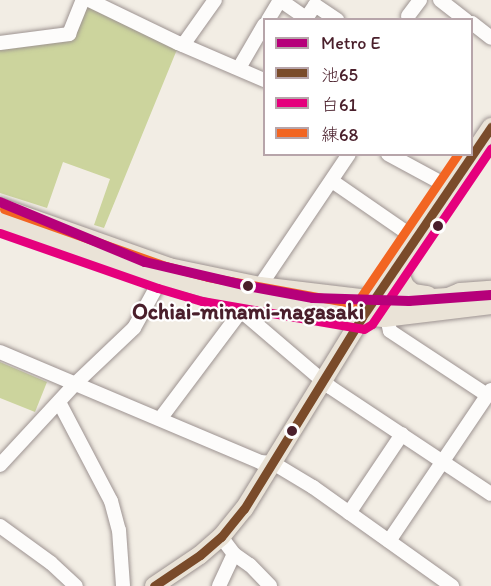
<!DOCTYPE html>
<html>
<head>
<meta charset="utf-8">
<style>
  body { margin:0 }
  #map { position:relative; width:491px; height:586px; overflow:hidden; background:#f2ede4; font-family:Itim,"Klee One",sans-serif }
  div>[style] { position:absolute }
  [style*='--x'] { left:calc(var(--x)*1px); top:calc(var(--y)*1px); width:calc(var(--w)*1px); rotate:calc(var(--a)*1deg) }
  .green>* { inset:0; background:#ccd49d }
  .roads { filter:drop-shadow(0 0 2px #9d9391) drop-shadow(0 0 2px #9d9391) }
  .minor>* { height:14px; margin:-7px; padding:0 7px; transform-origin:7px; border-radius:7px; background:#fdfcfb }
  .major>* { height:18px; margin:-9px; padding:0 9px; transform-origin:9px; border-radius:9px; background:#eae3d7 }
  .bus-1>* { height:9px; margin:-4.5px; padding:0 4.5px; transform-origin:4.5px; border-radius:4.5px; background:#7a4b2a }
  .bus-2>* { height:9px; margin:-4.5px; padding:0 4.5px; transform-origin:4.5px; border-radius:4.5px; background:#e5007d }
  .bus-3>* { height:9px; margin:-4.5px; padding:0 4.5px; transform-origin:4.5px; border-radius:4.5px; background:#f26522 }
  .metro-1>* { height:10px; margin:-5px; padding:0 5px; transform-origin:5px; border-radius:5px; background:#b6007a }
  .dots>* { width:16px; height:16px; translate:-50% -50%; box-sizing:border-box; border:3px solid #fff; border-radius:50% }
  span { translate:-50% -50%; white-space:nowrap; text-align:center; line-height:1.15; -webkit-text-stroke:4.5px #fff; paint-order:stroke }
  .stop-label { font-size:22px; color:#4a1f2b; font-weight:700 }
  .legend { position:absolute; left:263px; top:18px; width:210px; height:138px; box-sizing:border-box; background:#fff; border:2px solid #b7a5aa; margin:0; padding:8px 10px; list-style:none; font-size:18px; color:#4a1f2b }
  .legend li { display:flex; align-items:center; gap:12px; height:30px }
  .legend b { width:30px; border:2px solid #b7a5aa }
</style>
</head>
<body>
<div id="map">
  <div class="green">
    <div style="clip-path:polygon(89px 5px,178px 47px,104px 228px,94px 225px,110px 179px,63px 162px,47px 208px,0 193px,0 45px,69px 37px,84px 7px)"></div>
    <div style="clip-path:polygon(0 362px,47px 382px,35px 412px,0 398px)"></div>
  </div>
  <div class="roads">
    <div class="minor">
      <div style="--x:89;--y:0;--w:99;--a:25.8"></div>
      <div style="--x:178;--y:43;--w:94;--a:23.3"></div>
      <div style="--x:280;--y:0;--w:32;--a:35"></div>
      <div style="--x:440;--y:0;--w:33;--a:38"></div>
      <div style="--x:408;--y:16;--w:20;--a:-53"></div>
      <div style="--x:268;--y:20;--w:23;--a:-59"></div>
      <div style="--x:305;--y:20;--w:18;--a:-56"></div>
      <div style="--x:315;--y:5;--w:27;--a:34"></div>
      <div style="--x:472;--y:23;--w:24;--a:38"></div>
      <div style="--x:0;--y:43;--w:70;--a:-7.4"></div>
      <div style="--x:69;--y:34;--w:37;--a:-68"></div>
      <div style="--x:183;--y:45;--w:55;--a:-54.6"></div>
      <div style="--x:239;--y:68;--w:50;--a:-59.8"></div>
      <div style="--x:388;--y:154;--w:72;--a:28.4"></div>
      <div style="--x:332;--y:181;--w:102;--a:34.6"></div>
      <div style="--x:260;--y:286;--w:159;--a:-56"></div>
      <div style="--x:241;--y:311;--w:117;--a:40.5"></div>
      <div style="--x:330;--y:387;--w:193;--a:33.6"></div>
      <div style="--x:387;--y:318;--w:13;--a:77"></div>
      <div style="--x:390;--y:331;--w:116;--a:33.4"></div>
      <div style="--x:0;--y:352;--w:282;--a:22.9"></div>
      <div style="--x:260;--y:462;--w:13;--a:4"></div>
      <div style="--x:273;--y:463;--w:47;--a:31"></div>
      <div style="--x:313;--y:487;--w:171;--a:35.5"></div>
      <div style="--x:59;--y:402;--w:112;--a:62.3"></div>
      <div style="--x:111;--y:501;--w:30;--a:75"></div>
      <div style="--x:119;--y:530;--w:56;--a:85.9"></div>
      <div style="--x:160;--y:419;--w:135;--a:-53.1"></div>
      <div style="--x:241;--y:311;--w:7;--a:-74"></div>
      <div style="--x:0;--y:465;--w:112;--a:-47.2"></div>
      <div style="--x:76;--y:383;--w:80;--a:-43.5"></div>
      <div style="--x:134;--y:328;--w:58;--a:-61.2"></div>
      <div style="--x:349;--y:513;--w:95;--a:-56.1"></div>
      <div style="--x:0;--y:526;--w:63;--a:36"></div>
      <div style="--x:51;--y:563;--w:34;--a:43"></div>
      <div style="--x:389;--y:541;--w:182;--a:-56"></div>
      <div style="--x:234;--y:554;--w:19;--a:35"></div>
      <div style="--x:250;--y:565;--w:29;--a:46"></div>
      <div style="--x:219;--y:586;--w:35;--a:-65"></div>
      <div style="--x:234;--y:554;--w:21;--a:-127"></div>
    </div>
    <div class="major">
      <div style="--x:0;--y:207;--w:179;--a:19.5"></div>
      <div style="--x:169;--y:267;--w:93;--a:11.8"></div>
      <div style="--x:260;--y:286;--w:126;--a:6.8"></div>
      <div style="--x:385;--y:301;--w:63;--a:-3.6"></div>
      <div style="--x:448;--y:297;--w:13;--a:-23"></div>
      <div style="--x:460;--y:292;--w:31;--a:-4"></div>
      <div style="--x:0;--y:220;--w:172;--a:19.4"></div>
      <div style="--x:162;--y:277;--w:85;--a:14.4"></div>
      <div style="--x:244;--y:298;--w:101;--a:9.6"></div>
      <div style="--x:344;--y:315;--w:40;--a:4.3"></div>
      <div style="--x:384;--y:318;--w:108;--a:-6.9"></div>
      <div style="--x:403;--y:257;--w:17;--a:100"></div>
      <div style="--x:400;--y:274;--w:13;--a:67"></div>
      <div style="--x:405;--y:286;--w:11;--a:41"></div>
      <div style="--x:413;--y:293;--w:15;--a:8"></div>
      <div style="--x:154;--y:586;--w:55;--a:-34"></div>
      <div style="--x:200;--y:555;--w:28;--a:-41"></div>
      <div style="--x:221;--y:537;--w:36;--a:-51"></div>
      <div style="--x:244;--y:509;--w:225;--a:-58.4"></div>
      <div style="--x:362;--y:317;--w:230;--a:-55.8"></div>
    </div>
  </div>
  <div class="bus-1">
    <div style="--x:154;--y:586;--w:55;--a:-34"></div>
    <div style="--x:200;--y:555;--w:28;--a:-41"></div>
    <div style="--x:221;--y:537;--w:36;--a:-51"></div>
    <div style="--x:244;--y:509;--w:225;--a:-58.4"></div>
    <div style="--x:362;--y:317;--w:230;--a:-55.8"></div>
  </div>
  <div class="bus-2">
    <div style="--x:0;--y:233;--w:167;--a:19.2"></div>
    <div style="--x:158;--y:288;--w:46;--a:16.5"></div>
    <div style="--x:202;--y:301;--w:164;--a:9.8"></div>
    <div style="--x:364;--y:329;--w:9;--a:-32"></div>
    <div style="--x:372;--y:324;--w:212;--a:-55.9"></div>
  </div>
  <div class="bus-3">
    <div style="--x:4;--y:209;--w:172;--a:19.4"></div>
    <div style="--x:166;--y:266;--w:43;--a:14.7"></div>
    <div style="--x:208;--y:277;--w:150;--a:10.3"></div>
    <div style="--x:356;--y:304;--w:181;--a:-55.8"></div>
  </div>
  <div class="metro-1">
    <div style="--x:0;--y:202;--w:157;--a:22.5"></div>
    <div style="--x:145;--y:262;--w:106;--a:13.1"></div>
    <div style="--x:248;--y:286;--w:66;--a:10.5"></div>
    <div style="--x:313;--y:298;--w:96;--a:1.8"></div>
    <div style="--x:409;--y:301;--w:82;--a:-4.2"></div>
  </div>
  <div class="dots">
    <div style="left:438px;top:226px;background:#4a1f2b"></div>
    <div style="left:248px;top:286px;background:#4a1f2b"></div>
    <div style="left:292px;top:431px;background:#4a1f2b"></div>
  </div>
  <div class="stop-label">
    <span style="left:248px;top:312px">Ochiai-minami-nagasaki</span>
  </div>
  <ul class="legend">
  <li><b style="height:8px;background:#b6007a"></b>Metro E</li>
  <li><b style="height:8px;background:#7a4b2a"></b>池65</li>
  <li><b style="height:8px;background:#e5007d"></b>白61</li>
  <li><b style="height:8px;background:#f26522"></b>練68</li>
  </ul>
</div>
</body>
</html>
